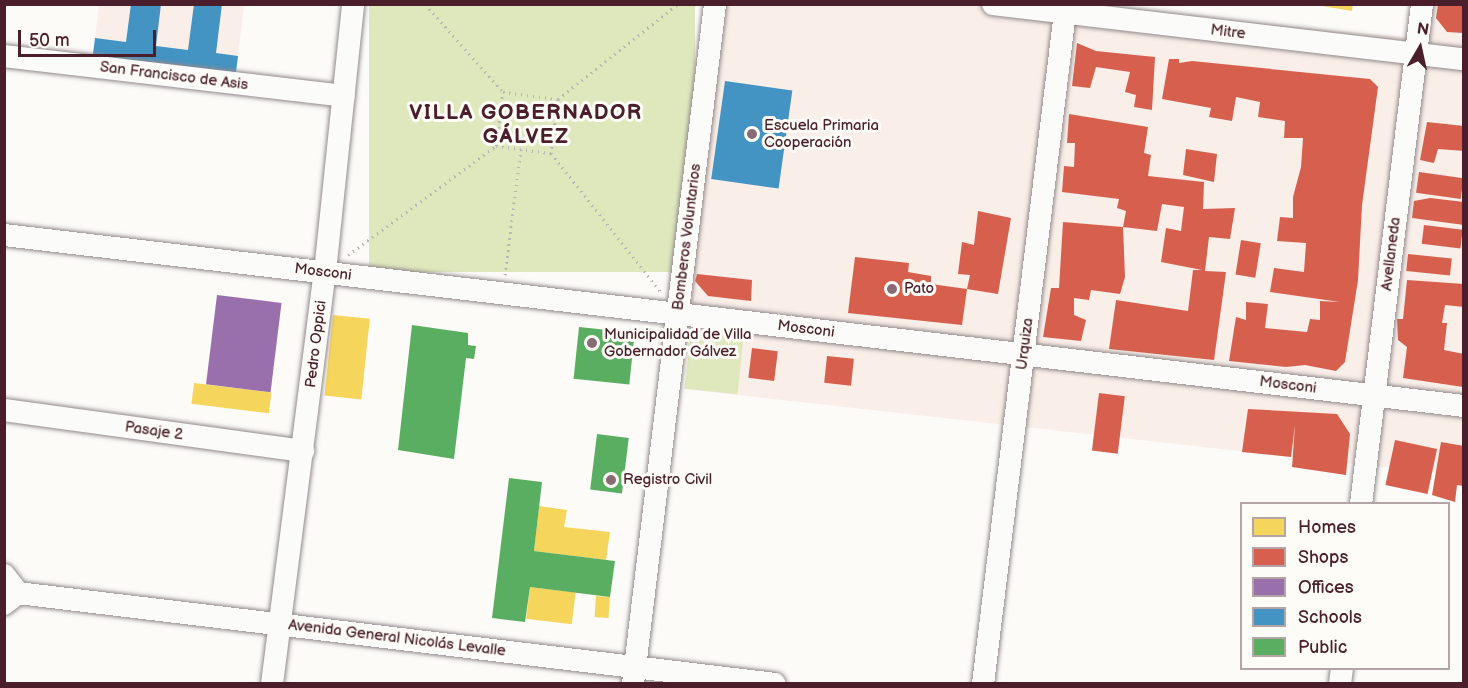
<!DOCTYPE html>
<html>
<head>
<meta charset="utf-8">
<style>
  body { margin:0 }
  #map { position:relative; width:1468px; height:688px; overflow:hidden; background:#fcfbf8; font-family:"Balsamiq Sans",sans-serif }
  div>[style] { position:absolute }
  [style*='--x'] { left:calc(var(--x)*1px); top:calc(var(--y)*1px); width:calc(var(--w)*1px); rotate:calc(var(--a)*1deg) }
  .built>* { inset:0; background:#f9eee8 }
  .green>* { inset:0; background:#dfe8bd; transform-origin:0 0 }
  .homes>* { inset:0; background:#f6d55c; transform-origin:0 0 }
  .shops>* { inset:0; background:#d6604d; transform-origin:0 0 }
  .offices>* { inset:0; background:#9970ab; transform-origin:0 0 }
  .schools>* { inset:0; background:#4393c3; transform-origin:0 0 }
  .public>* { inset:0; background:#5aae61; transform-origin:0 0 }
  .path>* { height:3px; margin-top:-1.5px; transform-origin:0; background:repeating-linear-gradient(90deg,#bbb6b6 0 1.5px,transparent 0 6px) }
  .roads { filter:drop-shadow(0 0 2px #928a8b) drop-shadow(0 0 2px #928a8b) }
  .minor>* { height:22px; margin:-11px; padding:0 11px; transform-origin:11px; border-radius:11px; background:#fbfbf9 }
  .dots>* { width:16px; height:16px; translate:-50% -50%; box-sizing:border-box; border:3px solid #fdfcf7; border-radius:50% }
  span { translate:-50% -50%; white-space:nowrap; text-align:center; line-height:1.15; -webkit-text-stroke:6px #fdfcf7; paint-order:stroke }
  .street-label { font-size:15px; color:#4a1f2b }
  .poi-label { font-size:15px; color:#4a1f2b }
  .left { translate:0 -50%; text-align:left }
  .district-label { font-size:21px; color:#4a1f2b; font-weight:700; letter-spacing:1.5px }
  .frame { position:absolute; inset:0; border:6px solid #4a1f2b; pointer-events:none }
  .legend { position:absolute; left:1240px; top:502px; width:210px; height:168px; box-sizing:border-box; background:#fdfcf7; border:2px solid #b5a4a5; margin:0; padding:8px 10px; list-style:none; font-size:18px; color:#4a1f2b }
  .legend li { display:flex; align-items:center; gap:12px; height:30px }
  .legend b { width:30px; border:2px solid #b5a4a5 }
  .north { position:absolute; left:1390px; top:18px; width:60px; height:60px; -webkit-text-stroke:4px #fdfcf7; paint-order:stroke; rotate:9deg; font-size:16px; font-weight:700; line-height:24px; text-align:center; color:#4a1f2b }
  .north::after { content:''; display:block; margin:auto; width:21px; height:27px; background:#4a1f2b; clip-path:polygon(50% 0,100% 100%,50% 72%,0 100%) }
  .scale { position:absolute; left:18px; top:30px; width:138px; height:27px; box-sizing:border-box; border:3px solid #4a1f2b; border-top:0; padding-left:8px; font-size:18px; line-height:21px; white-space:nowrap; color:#4a1f2b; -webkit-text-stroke:4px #fdfcf7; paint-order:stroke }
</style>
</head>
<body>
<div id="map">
  <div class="built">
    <div style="clip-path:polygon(99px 5px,244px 5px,235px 80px,92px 62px)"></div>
    <div style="clip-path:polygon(716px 5px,1054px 5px,1417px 38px,1422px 5px,1463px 5px,1463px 476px,684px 389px)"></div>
  </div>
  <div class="green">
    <div style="left:369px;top:5px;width:326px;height:267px"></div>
    <div style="left:691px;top:330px;width:53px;height:59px;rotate:6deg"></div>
  </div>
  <div class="homes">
    <div style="clip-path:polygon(1310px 4px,1353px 4px,1352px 11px)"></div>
    <div style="left:333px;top:315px;width:37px;height:81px;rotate:6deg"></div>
    <div style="left:194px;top:383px;width:78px;height:21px;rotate:7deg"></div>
    <div style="clip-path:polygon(539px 506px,567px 510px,564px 527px,610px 532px,606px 560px,534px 551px)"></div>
    <div style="left:530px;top:587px;width:46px;height:32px;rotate:7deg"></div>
    <div style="left:596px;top:596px;width:14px;height:21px;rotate:4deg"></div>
  </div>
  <div class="shops">
    <div style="clip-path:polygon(1438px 4px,1464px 4px,1463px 33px,1447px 32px,1436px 18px)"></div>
    <div style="clip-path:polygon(1077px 43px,1096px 51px,1155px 57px,1152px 110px,1134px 107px,1136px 95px,1125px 92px,1130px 72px,1096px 67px,1090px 88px,1072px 86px)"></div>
    <div style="clip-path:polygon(1169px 59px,1179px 59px,1179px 63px,1192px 61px,1370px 79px,1378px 87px,1362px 205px,1358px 280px,1345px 362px,1336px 371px,1305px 365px,1286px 367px,1229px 361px,1236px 317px,1246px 320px,1246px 302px,1268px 304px,1265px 328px,1307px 332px,1310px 319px,1320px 320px,1320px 301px,1340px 302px,1270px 292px,1274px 268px,1304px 272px,1306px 243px,1277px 241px,1280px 217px,1293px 218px,1293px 197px,1301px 167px,1303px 138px,1284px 138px,1285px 121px,1258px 117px,1260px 102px,1236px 97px,1232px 121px,1209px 117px,1211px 108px,1162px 99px)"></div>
    <div style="clip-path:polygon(1069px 114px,1148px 127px,1144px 153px,1151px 155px,1148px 176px,1204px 182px,1203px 209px,1235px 208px,1230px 239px,1209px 237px,1205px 271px,1226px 272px,1214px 360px,1109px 349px,1116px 300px,1188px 311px,1193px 270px,1202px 270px,1161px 262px,1166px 228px,1181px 231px,1184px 207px,1162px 204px,1157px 231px,1123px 227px,1125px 277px,1120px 294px,1091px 290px,1089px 300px,1074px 298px,1074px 315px,1086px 320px,1081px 341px,1043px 337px,1051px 288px,1059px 288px,1063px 222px,1123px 227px,1126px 211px,1117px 208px,1119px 199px,1062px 192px,1064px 166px,1074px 167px,1075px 143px,1067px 143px)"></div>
    <div style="clip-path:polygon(1427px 122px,1464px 126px,1464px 151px,1438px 149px,1434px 163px,1420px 160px)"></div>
    <div style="clip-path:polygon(1186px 149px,1217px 154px,1214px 182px,1183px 175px)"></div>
    <div style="left:1419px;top:172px;width:45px;height:21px;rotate:8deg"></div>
    <div style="clip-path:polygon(1430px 198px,1464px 202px,1464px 225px,1412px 218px,1414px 201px)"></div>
    <div style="clip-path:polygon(978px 211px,1011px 218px,998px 294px,967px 289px,970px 275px,958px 274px,962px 242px,974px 245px)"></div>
    <div style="left:1424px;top:225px;width:39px;height:19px;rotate:7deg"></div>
    <div style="left:1241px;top:240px;width:20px;height:35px;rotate:9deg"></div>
    <div style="left:1408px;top:254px;width:44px;height:17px;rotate:6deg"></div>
    <div style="clip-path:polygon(855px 257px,909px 263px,908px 272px,931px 276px,931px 284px,967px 289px,962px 325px,848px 313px)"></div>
    <div style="clip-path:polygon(697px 274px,752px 280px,751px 301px,708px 296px,695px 281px)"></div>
    <div style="clip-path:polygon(1407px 280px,1464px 284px,1464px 307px,1445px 305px,1442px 323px,1447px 323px,1444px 350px,1464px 354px,1463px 387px,1403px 378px,1407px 347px,1398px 340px,1397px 319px,1403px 319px)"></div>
    <div style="left:752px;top:348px;width:26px;height:30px;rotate:7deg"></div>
    <div style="left:827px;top:356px;width:27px;height:27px;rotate:6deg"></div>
    <div style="left:1099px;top:393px;width:26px;height:58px;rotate:7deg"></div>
    <div style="clip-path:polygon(1248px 409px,1337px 414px,1350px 434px,1346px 475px,1292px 467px,1295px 425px,1291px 457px,1242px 452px)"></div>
    <div style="left:1395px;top:440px;width:43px;height:46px;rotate:12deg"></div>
    <div style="clip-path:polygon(1441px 442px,1464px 446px,1464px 486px,1457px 485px,1455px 502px,1432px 495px)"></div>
  </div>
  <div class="offices">
    <div style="left:217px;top:295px;width:65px;height:90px;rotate:7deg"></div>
  </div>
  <div class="schools">
    <div style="clip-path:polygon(131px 4px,161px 4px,156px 46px,188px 50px,194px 4px,222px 4px,216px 53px,238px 56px,235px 80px,92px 62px,95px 38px,126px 42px)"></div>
    <div style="left:725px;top:81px;width:68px;height:99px;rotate:8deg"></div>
  </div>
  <div class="public">
    <div style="clip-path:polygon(412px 325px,468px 333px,468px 345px,476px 346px,474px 359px,466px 358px,454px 459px,398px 450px)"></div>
    <div style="left:579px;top:327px;width:56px;height:52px;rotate:6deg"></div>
    <div style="left:597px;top:434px;width:32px;height:56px;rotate:7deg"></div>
    <div style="clip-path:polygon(509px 478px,542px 482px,534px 551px,615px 561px,610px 597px,530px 587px,525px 622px,492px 618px)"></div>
  </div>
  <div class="path">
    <div style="--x:425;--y:4;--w:118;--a:48.4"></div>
    <div style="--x:503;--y:92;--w:55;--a:7.3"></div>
    <div style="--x:558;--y:99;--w:54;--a:97.4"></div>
    <div style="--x:551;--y:153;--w:55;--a:-172.7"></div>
    <div style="--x:496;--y:146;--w:54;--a:-82.6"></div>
    <div style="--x:558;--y:99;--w:153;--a:-38.4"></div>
    <div style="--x:551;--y:153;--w:176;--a:51.7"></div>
    <div style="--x:348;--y:255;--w:184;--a:-36.4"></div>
    <div style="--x:505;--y:275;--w:127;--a:-82.8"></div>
  </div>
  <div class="roads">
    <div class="minor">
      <div style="--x:993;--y:4;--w:474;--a:6.7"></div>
      <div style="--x:4;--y:56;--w:342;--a:6.7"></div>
      <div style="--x:4;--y:235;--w:1470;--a:6.68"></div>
      <div style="--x:4;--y:410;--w:302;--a:7.8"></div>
      <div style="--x:1361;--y:504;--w:504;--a:-83.04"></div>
      <div style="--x:4;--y:575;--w:23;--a:52"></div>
      <div style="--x:18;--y:593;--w:18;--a:142"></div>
      <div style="--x:18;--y:593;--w:762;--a:6.85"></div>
      <div style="--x:272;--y:684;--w:415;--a:-82.7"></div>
      <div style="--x:325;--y:272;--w:269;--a:-84"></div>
      <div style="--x:633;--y:684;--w:685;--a:-83.12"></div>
      <div style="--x:983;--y:684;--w:685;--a:-83.04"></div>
      <div style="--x:1340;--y:684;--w:16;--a:-83"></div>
    </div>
  </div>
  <div class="dots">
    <div style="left:752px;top:134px;background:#886c73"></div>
    <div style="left:892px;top:289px;background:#886c73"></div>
    <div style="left:592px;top:343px;background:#886c73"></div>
    <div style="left:611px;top:480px;background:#886c73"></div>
  </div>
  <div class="street-label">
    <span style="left:1228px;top:32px;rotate:7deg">Mitre</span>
    <span style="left:174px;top:76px;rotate:7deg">San Francisco de Asis</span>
    <span style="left:687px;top:237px;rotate:-83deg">Bomberos Voluntarios</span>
    <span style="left:1391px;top:254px;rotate:-83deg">Avellaneda</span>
    <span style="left:323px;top:272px;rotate:7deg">Mosconi</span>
    <span style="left:806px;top:329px;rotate:7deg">Mosconi</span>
    <span style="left:316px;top:344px;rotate:-83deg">Pedro Oppici</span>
    <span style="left:1025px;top:344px;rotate:-83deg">Urquiza</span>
    <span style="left:1288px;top:385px;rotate:7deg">Mosconi</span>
    <span style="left:154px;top:431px;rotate:8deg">Pasaje 2</span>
    <span style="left:397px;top:638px;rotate:7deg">Avenida General Nicolás Levalle</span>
  </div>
  <div class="poi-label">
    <span class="left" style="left:764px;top:134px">Escuela Primaria<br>Cooperación</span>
    <span class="left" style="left:904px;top:289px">Pato</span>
    <span class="left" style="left:604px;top:343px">Municipalidad de Villa<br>Gobernador Gálvez</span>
    <span class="left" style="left:623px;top:480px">Registro Civil</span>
  </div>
  <div class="district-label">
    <span style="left:526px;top:125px">VILLA GOBERNADOR<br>GÁLVEZ</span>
  </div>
  <div class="frame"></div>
  <ul class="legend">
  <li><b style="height:16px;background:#f6d55c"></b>Homes</li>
  <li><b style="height:16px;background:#d6604d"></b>Shops</li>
  <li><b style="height:16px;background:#9970ab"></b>Offices</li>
  <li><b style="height:16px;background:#4393c3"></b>Schools</li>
  <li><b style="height:16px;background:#5aae61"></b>Public</li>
  </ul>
  <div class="north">N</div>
  <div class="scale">50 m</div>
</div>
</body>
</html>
